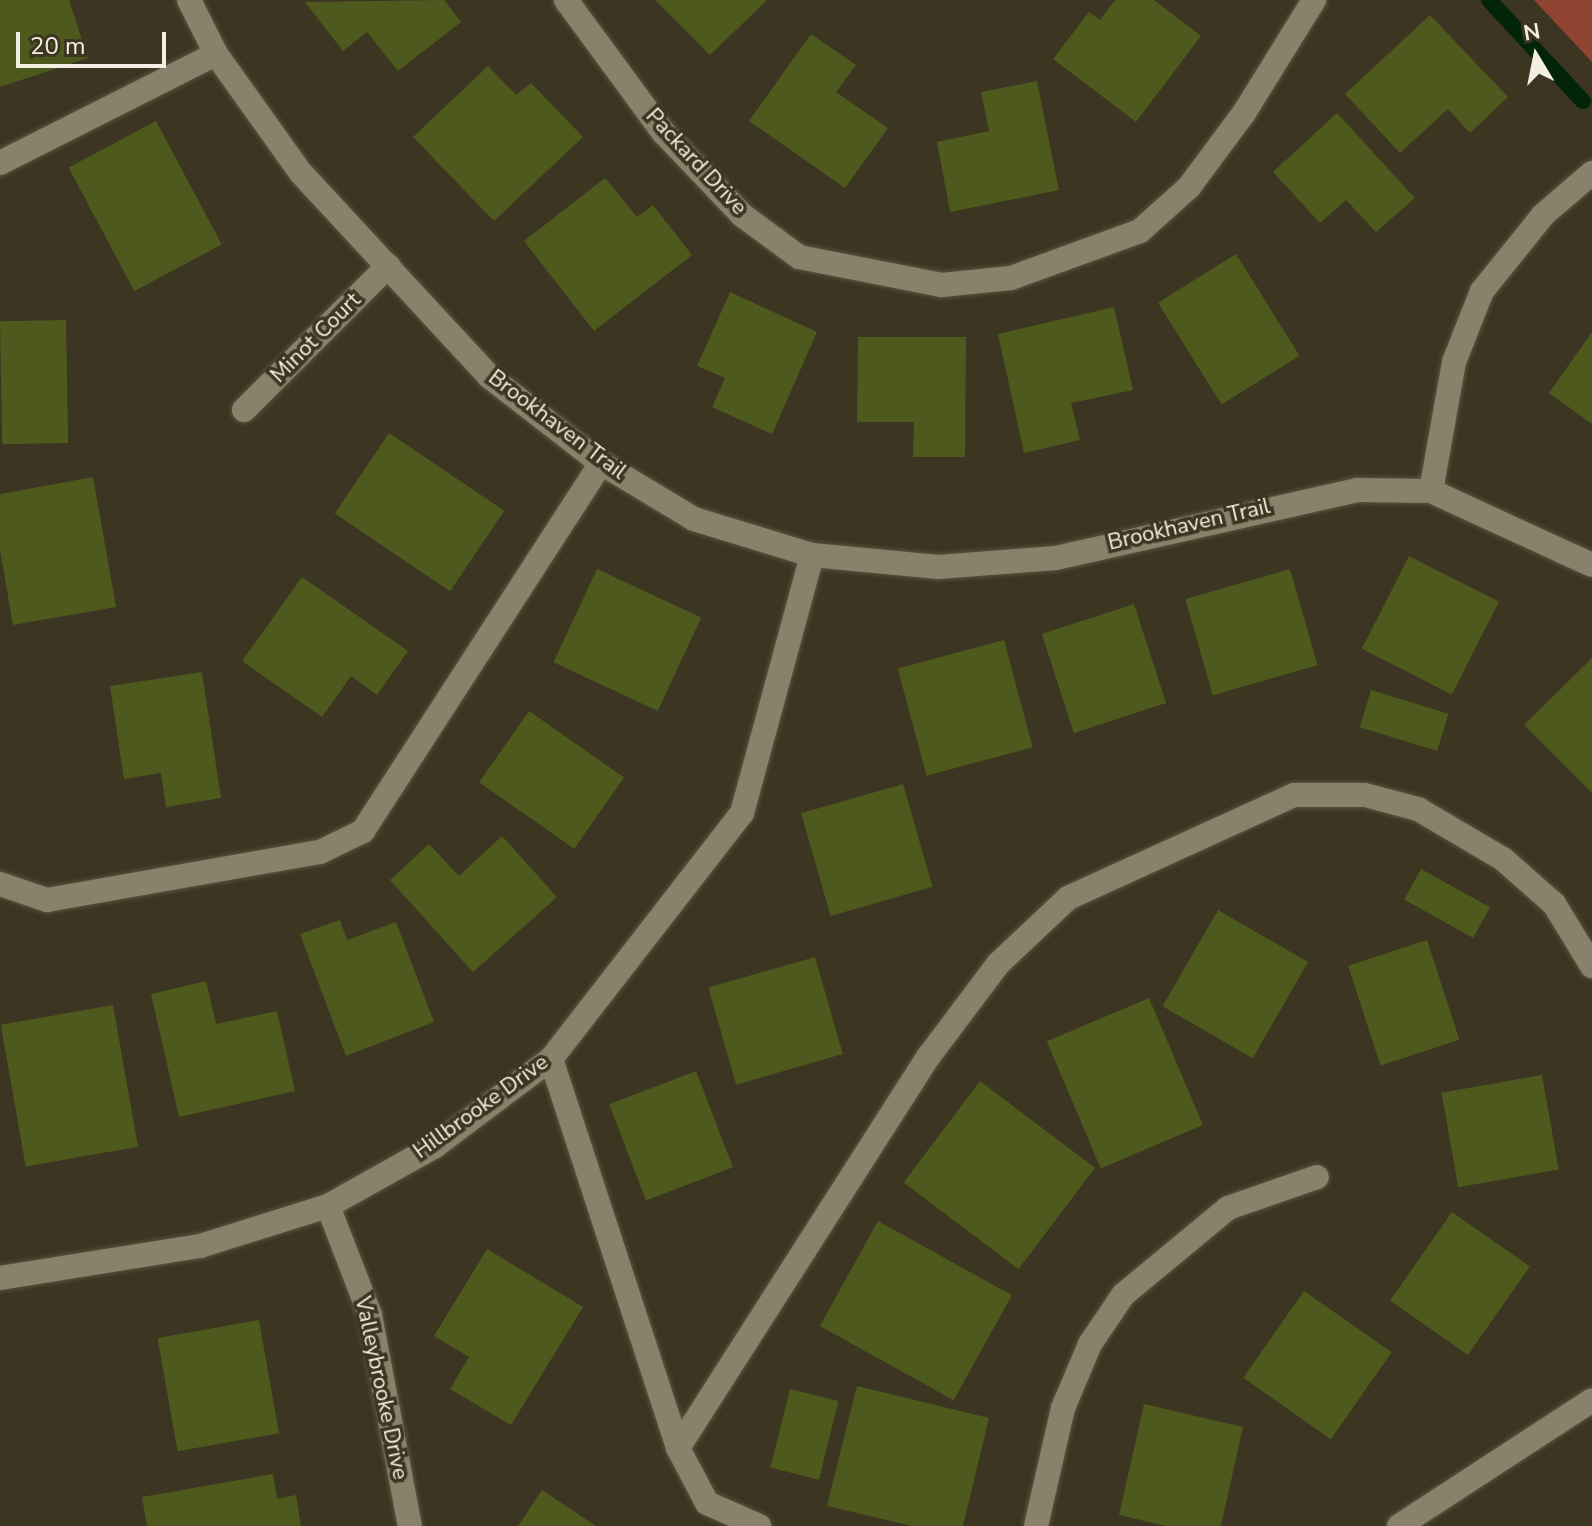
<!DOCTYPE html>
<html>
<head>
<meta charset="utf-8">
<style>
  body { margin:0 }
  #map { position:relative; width:1592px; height:1526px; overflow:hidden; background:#3c3521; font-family:"Nunito Sans",sans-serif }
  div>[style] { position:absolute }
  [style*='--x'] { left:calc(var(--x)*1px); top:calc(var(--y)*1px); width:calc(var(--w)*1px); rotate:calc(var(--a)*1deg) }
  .green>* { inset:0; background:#904532 }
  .stream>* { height:16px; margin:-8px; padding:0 8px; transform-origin:8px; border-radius:8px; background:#022409 }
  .building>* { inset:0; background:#4e591d; transform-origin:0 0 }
  .roads { filter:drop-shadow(0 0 2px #595441) drop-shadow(0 0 2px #595441) }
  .lane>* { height:24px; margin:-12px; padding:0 12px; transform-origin:12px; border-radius:12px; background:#89816a }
  .street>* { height:24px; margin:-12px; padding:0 12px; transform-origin:12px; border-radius:12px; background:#89816a }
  span { translate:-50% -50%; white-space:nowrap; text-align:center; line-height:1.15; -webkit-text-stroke:7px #3c3521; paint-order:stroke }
  .street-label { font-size:22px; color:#f3efe2 }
  .north { position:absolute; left:1496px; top:16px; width:80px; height:80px; -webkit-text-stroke:6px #3c3521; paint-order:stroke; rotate:350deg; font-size:22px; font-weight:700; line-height:32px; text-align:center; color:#f3efe2 }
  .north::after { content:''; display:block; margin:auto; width:28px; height:36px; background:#f3efe2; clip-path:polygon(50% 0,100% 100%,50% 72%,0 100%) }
  .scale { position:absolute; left:16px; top:32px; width:150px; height:36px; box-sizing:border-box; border:4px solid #f3efe2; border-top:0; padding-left:10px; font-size:24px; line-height:28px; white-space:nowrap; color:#f3efe2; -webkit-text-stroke:6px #3c3521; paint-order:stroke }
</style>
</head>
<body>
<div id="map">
  <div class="green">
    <div style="clip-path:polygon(1534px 0,1592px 0,1592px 62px)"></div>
  </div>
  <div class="stream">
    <div style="--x:1489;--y:0;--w:138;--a:47.1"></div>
  </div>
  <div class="building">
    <div style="clip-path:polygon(0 0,69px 0,88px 58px,0 87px)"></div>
    <div style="clip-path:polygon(444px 0,461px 22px,398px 71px,367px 32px,343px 51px,305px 2px)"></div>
    <div style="clip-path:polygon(655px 0,767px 0,710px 55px)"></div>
    <div style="clip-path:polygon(1115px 0,1154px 0,1201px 36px,1136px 122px,1053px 59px,1089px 12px,1100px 20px)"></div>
    <div style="clip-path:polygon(1430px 15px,1508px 97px,1470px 133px,1448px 109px,1400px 153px,1345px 94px)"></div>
    <div style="clip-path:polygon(811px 34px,856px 65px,836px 92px,888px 128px,845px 188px,749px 121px)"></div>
    <div style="clip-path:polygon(488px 66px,516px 95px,531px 83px,583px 137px,494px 221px,413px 137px)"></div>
    <div style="clip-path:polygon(1037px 81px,1059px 190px,950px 212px,937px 142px,989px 131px,981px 92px)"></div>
    <div style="clip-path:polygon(1337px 113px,1415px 198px,1376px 232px,1346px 200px,1320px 223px,1273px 172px)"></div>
    <div style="left:156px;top:121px;width:140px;height:99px;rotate:62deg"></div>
    <div style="clip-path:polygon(605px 178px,637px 217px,653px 205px,692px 255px,594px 331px,524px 241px)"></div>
    <div style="left:1236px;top:254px;width:120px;height:92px;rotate:58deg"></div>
    <div style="clip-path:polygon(730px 292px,817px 332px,772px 434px,712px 407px,725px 378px,697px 366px)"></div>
    <div style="clip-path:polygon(1114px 307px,1133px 390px,1071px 403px,1080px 440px,1024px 453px,998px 334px)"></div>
    <div style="left:66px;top:320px;width:123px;height:66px;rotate:89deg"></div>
    <div style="clip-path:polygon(1592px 332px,1592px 424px,1549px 393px)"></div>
    <div style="clip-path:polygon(858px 337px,966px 337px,965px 457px,913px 457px,914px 422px,857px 422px)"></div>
    <div style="left:389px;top:433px;width:139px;height:97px;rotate:34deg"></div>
    <div style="clip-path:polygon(93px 477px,116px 607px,13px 625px,0 550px,0 494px)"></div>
    <div style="left:1409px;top:556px;width:101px;height:104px;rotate:27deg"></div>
    <div style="left:597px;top:569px;width:115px;height:103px;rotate:25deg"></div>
    <div style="left:1290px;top:569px;width:100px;height:109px;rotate:74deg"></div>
    <div style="clip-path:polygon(302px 577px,408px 651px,377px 695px,351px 676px,322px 717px,242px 661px)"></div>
    <div style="left:1134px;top:604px;width:104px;height:97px;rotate:72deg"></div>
    <div style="left:1004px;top:640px;width:111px;height:110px;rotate:75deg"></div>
    <div style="clip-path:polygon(1592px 658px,1592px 793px,1524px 725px)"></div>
    <div style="clip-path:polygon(202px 672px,221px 798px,166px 807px,161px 773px,124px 779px,110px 686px)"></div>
    <div style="left:1371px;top:690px;width:81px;height:39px;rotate:17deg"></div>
    <div style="left:529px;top:711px;width:116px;height:87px;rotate:35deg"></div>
    <div style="left:903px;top:784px;width:107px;height:106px;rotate:74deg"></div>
    <div style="clip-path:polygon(502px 836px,557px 897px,473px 972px,390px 880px,429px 844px,459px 876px)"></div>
    <div style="left:1421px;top:869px;width:79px;height:35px;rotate:29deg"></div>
    <div style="left:1218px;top:910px;width:104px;height:111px;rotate:30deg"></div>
    <div style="clip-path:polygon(340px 920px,347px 940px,396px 922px,434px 1022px,346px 1056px,300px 934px)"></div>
    <div style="left:1427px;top:940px;width:105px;height:83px;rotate:72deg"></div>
    <div style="left:815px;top:957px;width:101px;height:111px;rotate:74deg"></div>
    <div style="clip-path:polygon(206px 981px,216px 1024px,277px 1011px,295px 1091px,179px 1117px,151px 994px)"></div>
    <div style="left:1149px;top:998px;width:138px;height:111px;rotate:67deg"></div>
    <div style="left:113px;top:1005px;width:144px;height:114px;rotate:80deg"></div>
    <div style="left:696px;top:1071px;width:103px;height:93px;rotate:69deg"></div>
    <div style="left:1542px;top:1075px;width:96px;height:102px;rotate:80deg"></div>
    <div style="left:980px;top:1081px;width:144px;height:127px;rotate:37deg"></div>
    <div style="left:1452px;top:1212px;width:95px;height:108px;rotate:35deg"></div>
    <div style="left:878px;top:1221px;width:153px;height:120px;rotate:29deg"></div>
    <div style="clip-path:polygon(487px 1249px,583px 1307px,511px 1425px,450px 1389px,469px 1357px,434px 1336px)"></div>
    <div style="left:1304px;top:1291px;width:107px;height:106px;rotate:35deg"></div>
    <div style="left:259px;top:1320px;width:115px;height:103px;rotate:80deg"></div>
    <div style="clip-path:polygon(857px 1386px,989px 1418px,963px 1526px,912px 1526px,827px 1506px)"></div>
    <div style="left:790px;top:1389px;width:50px;height:81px;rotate:14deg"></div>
    <div style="clip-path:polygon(1144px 1404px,1243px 1427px,1221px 1526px,1166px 1526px,1119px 1515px)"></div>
    <div style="clip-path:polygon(273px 1474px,277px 1499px,296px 1495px,301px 1526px,147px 1526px,142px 1497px)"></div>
    <div style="clip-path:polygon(542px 1490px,596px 1526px,518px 1526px)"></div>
  </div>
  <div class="roads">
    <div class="lane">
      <div style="--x:566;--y:0;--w:164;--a:53.7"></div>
      <div style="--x:663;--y:132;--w:115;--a:46.4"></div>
      <div style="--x:742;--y:215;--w:71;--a:36.4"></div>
      <div style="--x:799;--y:257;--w:146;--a:11.1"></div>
      <div style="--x:942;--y:285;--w:69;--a:-5.8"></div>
      <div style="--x:1011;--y:278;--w:137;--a:-20"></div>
      <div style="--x:1140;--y:231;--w:66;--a:-41.9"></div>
      <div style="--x:1189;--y:187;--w:92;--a:-53.4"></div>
      <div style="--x:1244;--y:113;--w:133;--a:-58.2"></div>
      <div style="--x:0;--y:163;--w:242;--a:-26.8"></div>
      <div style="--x:0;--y:884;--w:50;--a:18.8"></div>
      <div style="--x:47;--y:900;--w:277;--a:-10"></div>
      <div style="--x:320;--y:852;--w:48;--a:-26"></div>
      <div style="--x:363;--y:831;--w:438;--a:-57.1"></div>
      <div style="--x:551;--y:1059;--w:409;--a:71.9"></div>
      <div style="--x:678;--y:1448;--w:62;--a:62.2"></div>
      <div style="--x:707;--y:1503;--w:57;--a:23.9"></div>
      <div style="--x:678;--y:1448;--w:465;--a:-57.4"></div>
      <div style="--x:929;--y:1056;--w:115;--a:-53.1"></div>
      <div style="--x:998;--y:964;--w:96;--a:-43.3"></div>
      <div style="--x:1068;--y:898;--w:248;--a:-24.5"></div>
      <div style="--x:1294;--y:795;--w:71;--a:0"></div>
      <div style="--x:1365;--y:795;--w:55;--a:14.8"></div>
      <div style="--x:1418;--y:809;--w:99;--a:30.5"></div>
      <div style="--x:1503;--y:859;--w:68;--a:41.4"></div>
      <div style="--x:1554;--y:904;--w:73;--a:58.5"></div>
      <div style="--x:1399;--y:1526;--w:230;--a:-33.1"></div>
    </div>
    <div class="street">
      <div style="--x:189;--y:0;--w:60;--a:63.4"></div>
      <div style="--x:216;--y:54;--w:146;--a:54.5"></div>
      <div style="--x:301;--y:173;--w:278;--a:47.2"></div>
      <div style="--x:490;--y:377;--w:140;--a:37.8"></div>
      <div style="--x:601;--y:463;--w:109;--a:31.1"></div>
      <div style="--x:694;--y:519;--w:123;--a:17"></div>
      <div style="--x:812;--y:555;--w:127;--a:5.4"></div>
      <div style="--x:938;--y:567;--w:118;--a:-4.4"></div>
      <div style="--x:1056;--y:558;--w:309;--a:-12.7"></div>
      <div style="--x:1357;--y:490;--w:74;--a:0.8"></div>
      <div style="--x:1431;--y:491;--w:177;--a:24.7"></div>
      <div style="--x:244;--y:410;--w:204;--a:-45"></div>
      <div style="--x:1431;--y:491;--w:131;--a:-79.9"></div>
      <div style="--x:1454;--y:362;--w:76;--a:-68.5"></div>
      <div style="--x:1482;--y:291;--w:97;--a:-51.2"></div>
      <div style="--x:1543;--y:215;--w:65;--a:-40.6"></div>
      <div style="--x:328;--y:1206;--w:117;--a:68.9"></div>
      <div style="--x:370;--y:1315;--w:215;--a:79.3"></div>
      <div style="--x:0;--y:1278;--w:203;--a:-9.1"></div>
      <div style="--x:200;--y:1246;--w:134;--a:-17.4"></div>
      <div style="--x:328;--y:1206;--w:123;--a:-29.3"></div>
      <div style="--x:435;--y:1146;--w:145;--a:-36.9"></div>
      <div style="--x:551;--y:1059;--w:311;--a:-52.2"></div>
      <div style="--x:742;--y:813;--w:267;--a:-74.8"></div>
      <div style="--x:1036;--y:1526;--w:121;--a:-77.1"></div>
      <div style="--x:1063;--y:1408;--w:69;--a:-67.1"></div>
      <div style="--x:1090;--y:1344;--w:59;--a:-56"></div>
      <div style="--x:1123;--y:1295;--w:136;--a:-39.6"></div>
      <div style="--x:1228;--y:1208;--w:94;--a:-19.2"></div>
    </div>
  </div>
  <div class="street-label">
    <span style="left:696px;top:162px;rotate:47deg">Packard Drive</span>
    <span style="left:316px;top:338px;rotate:-45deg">Minot Court</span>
    <span style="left:557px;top:425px;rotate:37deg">Brookhaven Trail</span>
    <span style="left:1189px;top:525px;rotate:-13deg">Brookhaven Trail</span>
    <span style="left:481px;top:1107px;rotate:-36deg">Hillbrooke Drive</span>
    <span style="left:381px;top:1388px;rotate:78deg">Valleybrooke Drive</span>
  </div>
  <div class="north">N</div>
  <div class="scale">20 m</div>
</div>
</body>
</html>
